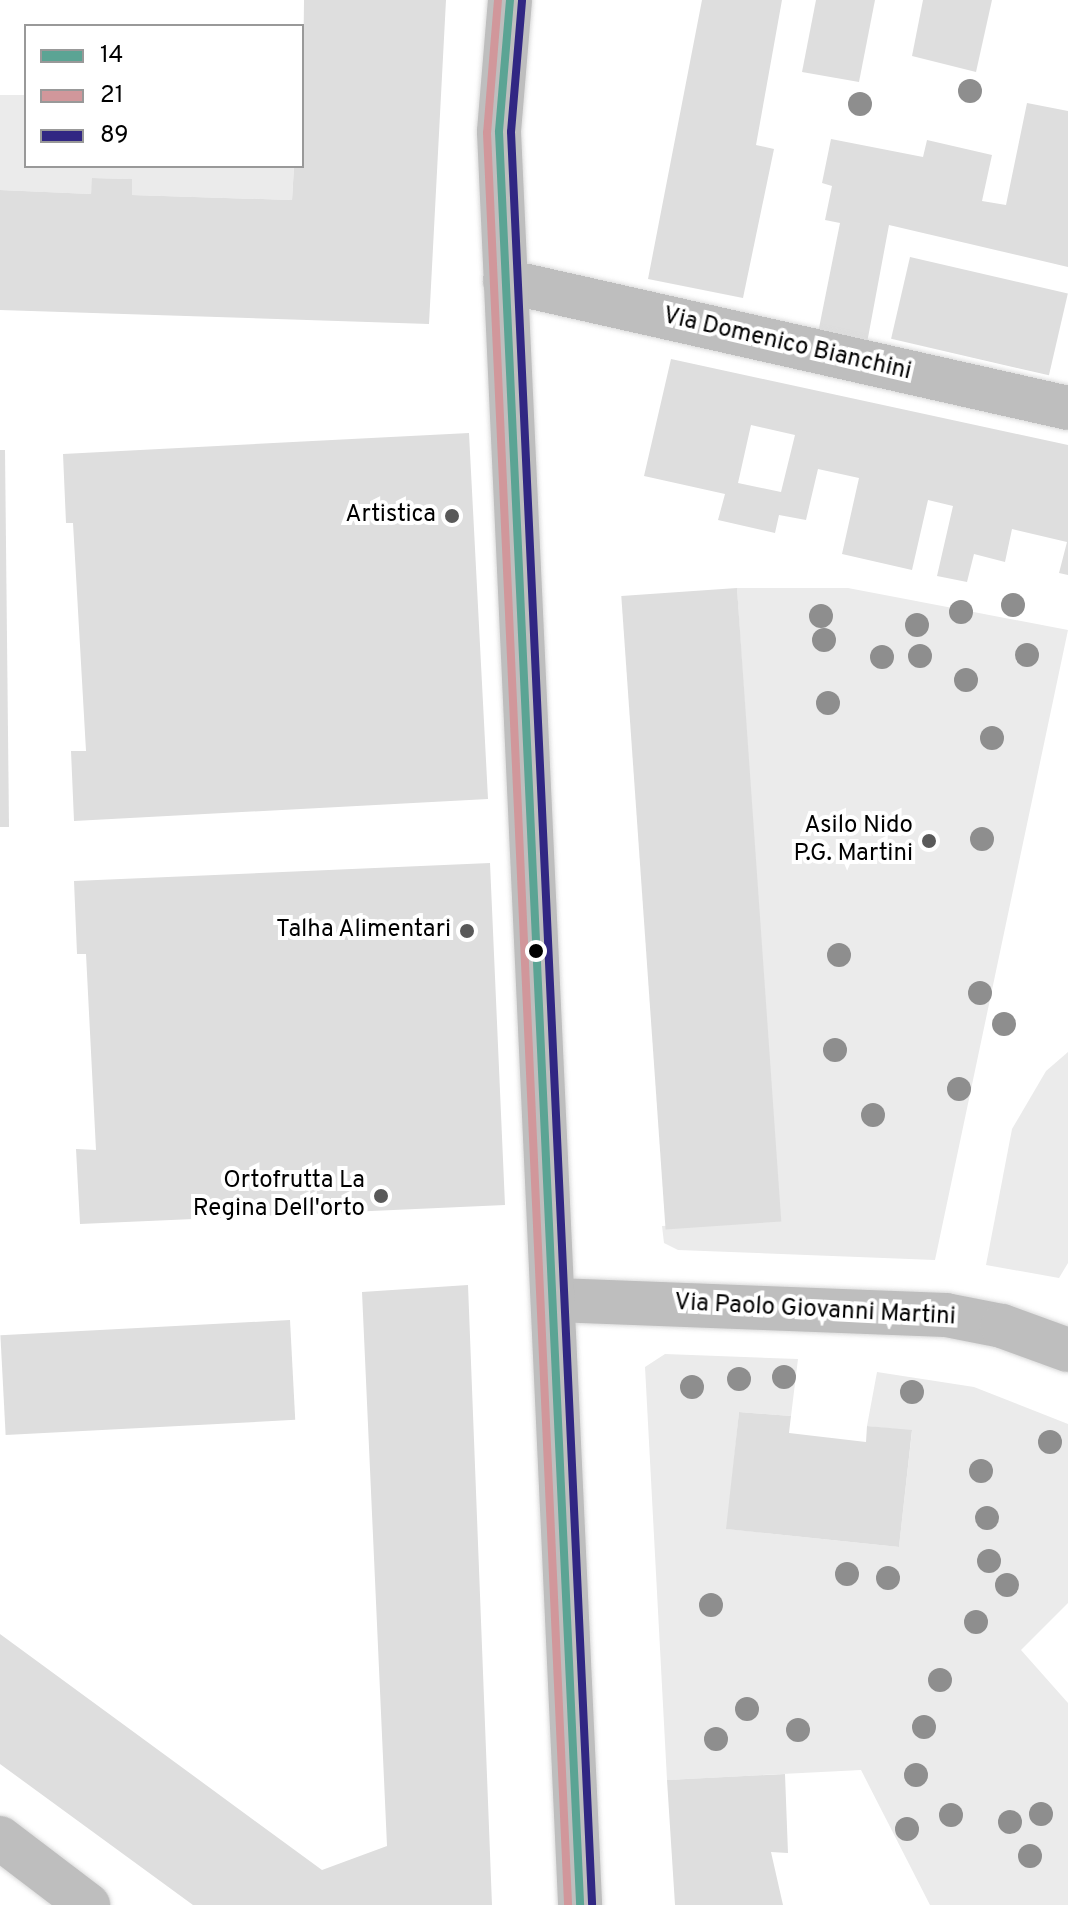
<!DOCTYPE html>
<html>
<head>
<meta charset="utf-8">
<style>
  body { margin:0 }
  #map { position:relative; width:1068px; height:1905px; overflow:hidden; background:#fff; font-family:Overpass,sans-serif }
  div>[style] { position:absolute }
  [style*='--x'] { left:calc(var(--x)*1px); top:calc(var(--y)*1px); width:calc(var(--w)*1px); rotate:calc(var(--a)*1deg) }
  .green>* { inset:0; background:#ebebeb }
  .building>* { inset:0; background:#dedede; transform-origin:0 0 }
  .roads { filter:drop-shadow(0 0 2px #dbdbdb) drop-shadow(0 0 2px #dbdbdb) }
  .minor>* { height:44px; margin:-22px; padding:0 22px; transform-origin:22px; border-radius:22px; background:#bebebe }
  .major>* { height:44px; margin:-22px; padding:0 22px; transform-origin:22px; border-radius:22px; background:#bebebe }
  .bus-1>* { height:8px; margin:-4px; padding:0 4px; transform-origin:4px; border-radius:4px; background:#5ba494 }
  .bus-2>* { height:8px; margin:-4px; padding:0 4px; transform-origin:4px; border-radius:4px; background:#d1979b }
  .bus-3>* { height:8px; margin:-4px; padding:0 4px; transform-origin:4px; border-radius:4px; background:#312783 }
  .trees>* { width:24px; height:24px; margin:-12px; border-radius:50%; background:#8e8e8e }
  .dots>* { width:22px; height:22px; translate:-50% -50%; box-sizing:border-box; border:4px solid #fff; border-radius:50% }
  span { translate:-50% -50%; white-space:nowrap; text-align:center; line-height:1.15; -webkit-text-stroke:8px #fff; paint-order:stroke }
  .street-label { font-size:24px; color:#000 }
  .poi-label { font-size:24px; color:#000 }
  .right { translate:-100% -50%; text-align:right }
  .legend { position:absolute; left:24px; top:24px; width:280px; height:144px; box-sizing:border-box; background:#fff; border:2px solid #999; margin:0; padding:10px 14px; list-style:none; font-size:24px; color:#000 }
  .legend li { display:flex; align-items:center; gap:16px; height:40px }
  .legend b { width:40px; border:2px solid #999 }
</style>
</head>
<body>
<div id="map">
  <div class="green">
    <div style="clip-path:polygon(0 95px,26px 95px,26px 166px,294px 166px,292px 200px,132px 195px,131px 179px,93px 178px,91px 194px,0 190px)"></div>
    <div style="clip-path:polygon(737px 588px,848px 588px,1068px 630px,935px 1260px,678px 1250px,664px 1243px,662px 1226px,778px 1221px)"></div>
    <div style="clip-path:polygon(1068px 1052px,1068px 1263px,1059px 1278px,986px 1265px,1012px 1129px,1046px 1071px)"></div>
    <div style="clip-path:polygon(665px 1354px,798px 1359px,791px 1416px,739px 1412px,727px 1529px,899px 1547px,912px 1431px,867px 1426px,877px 1372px,974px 1387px,1068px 1424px,1068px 1603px,1021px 1650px,1068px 1703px,1068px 1905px,930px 1905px,861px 1770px,667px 1780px,645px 1367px)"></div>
  </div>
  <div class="building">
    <div style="clip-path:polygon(304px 0,446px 0,429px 324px,0 310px,0 190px,91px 194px,92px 178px,132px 179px,132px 195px,292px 200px,294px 166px,302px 166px)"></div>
    <div style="clip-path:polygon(702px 0,782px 0,756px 145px,774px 149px,743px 298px,648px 279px)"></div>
    <div style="clip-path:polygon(816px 0,875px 0,859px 82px,802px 72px)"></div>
    <div style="clip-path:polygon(923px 0,992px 0,976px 72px,912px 56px)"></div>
    <div style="clip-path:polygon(1027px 103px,1068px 111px,1068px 267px,889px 225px,867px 343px,818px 333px,840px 223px,825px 220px,832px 186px,822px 183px,831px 139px,923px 157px,927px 140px,992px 155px,982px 201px,1006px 205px)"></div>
    <div style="left:910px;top:257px;width:162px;height:84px;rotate:13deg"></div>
    <div style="clip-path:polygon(evenodd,671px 359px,1068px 445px,1068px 575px,1059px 573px,1067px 542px,1012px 529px,1005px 562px,974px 554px,967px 582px,937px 576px,953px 506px,928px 500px,912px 570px,842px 554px,859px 478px,818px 469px,806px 520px,779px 515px,775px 533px,718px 520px,725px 494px,644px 476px,671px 359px,751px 425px,795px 435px,781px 492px,738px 483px,751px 425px)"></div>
    <div style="clip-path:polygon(469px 433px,488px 799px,74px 821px,71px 751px,86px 751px,73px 523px,66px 523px,63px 454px)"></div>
    <div style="clip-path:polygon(0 450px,5px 450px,9px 827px,0 827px)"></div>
    <div style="left:737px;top:588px;width:635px;height:116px;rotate:86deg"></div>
    <div style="clip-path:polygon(490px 863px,505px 1205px,80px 1224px,76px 1149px,96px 1150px,86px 954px,77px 954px,74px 881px)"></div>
    <div style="clip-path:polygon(468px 1285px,492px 1905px,193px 1905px,0 1764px,0 1634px,322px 1870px,387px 1846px,362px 1292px)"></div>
    <div style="left:290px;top:1320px;width:100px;height:290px;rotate:87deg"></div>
    <div style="clip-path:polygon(739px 1412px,791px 1416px,789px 1433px,866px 1442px,867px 1426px,912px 1430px,899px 1547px,726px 1529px)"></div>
    <div style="clip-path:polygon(785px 1774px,788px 1853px,771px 1852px,783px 1905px,675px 1905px,667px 1780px)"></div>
  </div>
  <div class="roads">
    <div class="minor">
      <div style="--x:505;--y:281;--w:577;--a:12.71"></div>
      <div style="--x:556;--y:1300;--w:390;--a:2.2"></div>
      <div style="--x:946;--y:1315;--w:57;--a:11.1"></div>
      <div style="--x:1002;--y:1326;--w:70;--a:20"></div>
    </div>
    <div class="major">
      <div style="--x:510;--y:0;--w:132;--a:94.8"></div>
      <div style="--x:499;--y:132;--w:1775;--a:87.38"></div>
      <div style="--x:0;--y:1838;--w:111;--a:37.3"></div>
    </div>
  </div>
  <div class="bus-1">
    <div style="--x:510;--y:0;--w:132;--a:94.8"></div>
    <div style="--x:499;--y:132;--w:1775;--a:87.38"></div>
  </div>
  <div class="bus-2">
    <div style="--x:498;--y:0;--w:133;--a:94.7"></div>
    <div style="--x:487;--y:133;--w:1774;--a:87.38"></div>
  </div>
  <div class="bus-3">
    <div style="--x:522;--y:1;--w:131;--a:94.8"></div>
    <div style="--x:511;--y:132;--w:1774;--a:87.38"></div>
  </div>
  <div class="trees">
    <div style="left:970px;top:91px"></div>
    <div style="left:860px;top:104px"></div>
    <div style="left:1013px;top:605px"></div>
    <div style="left:961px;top:612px"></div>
    <div style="left:821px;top:616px"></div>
    <div style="left:917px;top:625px"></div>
    <div style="left:824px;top:640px"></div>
    <div style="left:1027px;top:655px"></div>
    <div style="left:920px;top:656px"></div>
    <div style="left:882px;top:657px"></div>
    <div style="left:966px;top:680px"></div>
    <div style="left:828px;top:703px"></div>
    <div style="left:992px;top:738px"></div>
    <div style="left:982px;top:839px"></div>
    <div style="left:839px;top:955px"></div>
    <div style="left:980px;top:993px"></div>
    <div style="left:1004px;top:1024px"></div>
    <div style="left:835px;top:1050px"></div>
    <div style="left:959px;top:1089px"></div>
    <div style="left:873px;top:1115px"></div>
    <div style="left:784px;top:1377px"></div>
    <div style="left:739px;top:1379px"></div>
    <div style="left:692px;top:1387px"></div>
    <div style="left:912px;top:1392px"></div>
    <div style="left:1050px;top:1442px"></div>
    <div style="left:981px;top:1471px"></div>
    <div style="left:987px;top:1518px"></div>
    <div style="left:989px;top:1561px"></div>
    <div style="left:847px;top:1574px"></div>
    <div style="left:888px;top:1578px"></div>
    <div style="left:1007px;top:1585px"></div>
    <div style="left:711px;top:1605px"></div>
    <div style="left:976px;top:1622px"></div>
    <div style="left:940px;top:1680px"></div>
    <div style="left:747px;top:1709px"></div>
    <div style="left:924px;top:1727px"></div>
    <div style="left:798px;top:1730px"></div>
    <div style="left:716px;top:1739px"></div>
    <div style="left:916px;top:1775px"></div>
    <div style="left:1041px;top:1814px"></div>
    <div style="left:951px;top:1815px"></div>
    <div style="left:1010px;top:1822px"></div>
    <div style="left:907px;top:1829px"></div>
    <div style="left:1030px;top:1856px"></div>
  </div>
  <div class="dots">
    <div style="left:452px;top:516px;background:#595959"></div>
    <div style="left:929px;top:841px;background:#595959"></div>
    <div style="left:467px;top:931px;background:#595959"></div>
    <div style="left:536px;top:951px;background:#000"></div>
    <div style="left:381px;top:1196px;background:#595959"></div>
  </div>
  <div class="street-label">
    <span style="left:787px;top:345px;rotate:13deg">Via Domenico Bianchini</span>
    <span style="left:815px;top:1311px;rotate:3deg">Via Paolo Giovanni Martini</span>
  </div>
  <div class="poi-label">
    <span class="right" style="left:436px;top:516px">Artistica</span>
    <span class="right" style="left:913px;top:841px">Asilo Nido<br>P.G. Martini</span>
    <span class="right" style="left:451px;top:931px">Talha Alimentari</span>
    <span class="right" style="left:365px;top:1196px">Ortofrutta La<br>Regina Dell'orto</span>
  </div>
  <ul class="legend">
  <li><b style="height:10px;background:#5ba494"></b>14</li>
  <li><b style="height:10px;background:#d1979b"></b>21</li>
  <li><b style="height:10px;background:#312783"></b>89</li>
  </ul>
</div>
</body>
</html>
